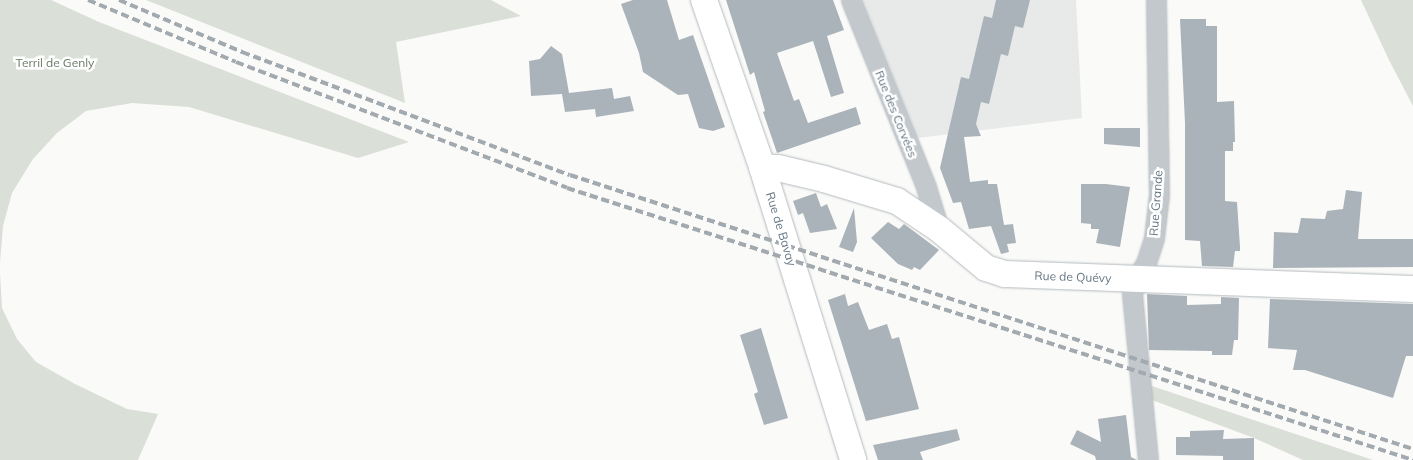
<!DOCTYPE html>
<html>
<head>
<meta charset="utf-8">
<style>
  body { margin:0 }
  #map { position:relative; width:1413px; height:460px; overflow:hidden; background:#fafaf8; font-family:Mulish,sans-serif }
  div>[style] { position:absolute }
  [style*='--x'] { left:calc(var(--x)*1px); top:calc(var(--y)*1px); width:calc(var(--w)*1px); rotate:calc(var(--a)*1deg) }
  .built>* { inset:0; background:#e8e9e9 }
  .green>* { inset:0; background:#dadfd7 }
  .building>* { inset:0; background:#aab3b9 }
  .roads { filter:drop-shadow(0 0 1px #b3babf) drop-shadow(0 0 1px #b3babf) }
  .minor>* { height:19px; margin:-9.5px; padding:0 9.5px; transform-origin:9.5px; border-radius:9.5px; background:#c3c8cc }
  .secondary>* { height:26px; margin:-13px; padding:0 13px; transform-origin:13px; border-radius:13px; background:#fff }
  .rail>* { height:4px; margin-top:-2px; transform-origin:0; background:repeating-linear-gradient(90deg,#a2aab0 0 8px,transparent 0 12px) }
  span { translate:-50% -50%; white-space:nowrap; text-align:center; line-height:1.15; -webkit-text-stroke:5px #fff; paint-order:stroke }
  .park-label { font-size:12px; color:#687a64 }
  .street-label { font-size:12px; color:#657683 }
</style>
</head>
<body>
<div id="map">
  <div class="built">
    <div style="clip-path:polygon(863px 0,1076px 0,1082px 118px,918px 138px)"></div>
  </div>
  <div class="green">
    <div style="clip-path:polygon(0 0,51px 0,99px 22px,409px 142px,358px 158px,189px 107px,132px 103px,86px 111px,57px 133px,33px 159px,12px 193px,3px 226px,0 263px)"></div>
    <div style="clip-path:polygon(146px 0,491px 0,521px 16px,396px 42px,405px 103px)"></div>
    <div style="clip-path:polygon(1361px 0,1413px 0,1413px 106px,1389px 60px)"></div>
    <div style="clip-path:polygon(0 273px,2px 308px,17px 339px,36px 362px,75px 384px,127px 409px,158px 414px,138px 460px,0 460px)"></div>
    <div style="clip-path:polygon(1143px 383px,1373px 460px,1303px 460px,1254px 438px,1144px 397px)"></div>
  </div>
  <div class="building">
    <div style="clip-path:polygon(633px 0,667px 0,679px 40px,693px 35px,725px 127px,713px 131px,699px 128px,688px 94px,678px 95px,643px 72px,639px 53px,621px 4px)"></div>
    <div style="clip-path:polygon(726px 0,833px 0,844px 30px,827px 36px,844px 93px,831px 97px,813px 41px,777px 53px,794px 101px,799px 99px,808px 123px,856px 107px,861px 124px,777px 153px,763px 112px,765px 111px,754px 72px,750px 75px)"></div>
    <div style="clip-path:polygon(996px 0,1030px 0,1023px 28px,1015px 26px,1008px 56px,1001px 54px,989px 104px,981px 102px,976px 124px,981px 136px,964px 137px,970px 182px,988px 180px,988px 184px,997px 184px,1004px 225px,1013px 224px,1016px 243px,1007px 244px,1009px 252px,1001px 254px,991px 226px,969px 229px,961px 202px,953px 203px,940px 168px,961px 77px,969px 79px,984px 16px,992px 18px)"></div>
    <div style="clip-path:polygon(1180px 19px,1206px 19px,1206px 26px,1217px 26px,1217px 102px,1234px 101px,1235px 142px,1233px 142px,1233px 151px,1225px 151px,1225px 201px,1237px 202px,1240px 247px,1240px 251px,1235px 251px,1233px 267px,1202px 266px,1200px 241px,1185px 240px,1185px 123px)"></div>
    <div style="clip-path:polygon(551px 46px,562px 54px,569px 93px,612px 88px,614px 99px,630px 96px,634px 111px,596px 117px,595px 109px,565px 112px,562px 94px,531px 96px,529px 61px,540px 59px)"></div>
    <div style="clip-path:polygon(1104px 128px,1140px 128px,1140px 147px,1104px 144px)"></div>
    <div style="clip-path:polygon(1081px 184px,1106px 184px,1130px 187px,1120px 247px,1096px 243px,1099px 229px,1091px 229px,1091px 224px,1081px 223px)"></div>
    <div style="clip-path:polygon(1346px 190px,1362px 192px,1358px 239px,1413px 239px,1413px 267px,1273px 268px,1274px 232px,1298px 233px,1301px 218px,1325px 219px,1327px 211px,1343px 209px)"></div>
    <div style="clip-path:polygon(816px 193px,821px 207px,827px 204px,837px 229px,810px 233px,803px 213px,798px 215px,793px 201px)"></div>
    <div style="clip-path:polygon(854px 208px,857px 242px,853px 252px,839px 247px)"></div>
    <div style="clip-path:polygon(888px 222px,899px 229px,904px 224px,939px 250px,920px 270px,914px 267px,912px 270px,898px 264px,871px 238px)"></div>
    <div style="clip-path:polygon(845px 294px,848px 306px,858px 302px,869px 330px,887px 324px,892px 339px,899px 337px,919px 409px,866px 421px,828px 300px)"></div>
    <div style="clip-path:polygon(1147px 294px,1187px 296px,1187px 305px,1221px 304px,1221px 297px,1239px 298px,1238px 340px,1234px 340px,1232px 355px,1212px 355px,1212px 351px,1149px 350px)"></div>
    <div style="clip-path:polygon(1270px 299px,1413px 304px,1413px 356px,1406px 356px,1393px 398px,1305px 370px,1293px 370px,1297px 350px,1268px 348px)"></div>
    <div style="clip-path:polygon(761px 328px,788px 418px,764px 425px,754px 394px,758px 392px,740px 335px)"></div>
    <div style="clip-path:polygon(1126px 415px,1131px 457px,1137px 460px,1096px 460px,1095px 456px,1070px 444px,1077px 430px,1101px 442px,1098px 419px)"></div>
    <div style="clip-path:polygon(957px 429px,960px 440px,920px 452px,923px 460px,878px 460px,873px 445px)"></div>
    <div style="clip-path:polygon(1224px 430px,1223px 439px,1254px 438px,1254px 460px,1223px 460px,1223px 456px,1176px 455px,1176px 437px,1190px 437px,1190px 431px)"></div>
  </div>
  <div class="roads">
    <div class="minor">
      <div style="--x:851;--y:0;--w:201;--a:68.1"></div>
      <div style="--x:926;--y:187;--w:44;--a:72.8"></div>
      <div style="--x:1148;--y:460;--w:166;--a:-95.5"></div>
      <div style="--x:1132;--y:295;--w:16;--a:-79"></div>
      <div style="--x:1135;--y:279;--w:19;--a:-55"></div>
      <div style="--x:1146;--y:263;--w:26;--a:-72"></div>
      <div style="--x:1154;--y:238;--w:43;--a:-83.4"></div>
      <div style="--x:1159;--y:195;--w:195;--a:-90.9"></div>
    </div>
    <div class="secondary">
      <div style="--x:704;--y:0;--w:177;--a:70.8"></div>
      <div style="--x:762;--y:167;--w:307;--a:72.7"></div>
      <div style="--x:762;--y:167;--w:16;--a:4"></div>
      <div style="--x:778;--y:168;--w:47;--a:13.4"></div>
      <div style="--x:824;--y:179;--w:76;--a:16.8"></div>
      <div style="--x:897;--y:201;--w:50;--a:33.7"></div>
      <div style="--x:939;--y:229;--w:61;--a:39.7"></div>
      <div style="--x:986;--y:268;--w:20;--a:18"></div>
      <div style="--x:1005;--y:274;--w:408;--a:2.1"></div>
    </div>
  </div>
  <div class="rail">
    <div style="--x:88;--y:0;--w:160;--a:22.7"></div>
    <div style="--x:236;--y:62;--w:354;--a:20.8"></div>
    <div style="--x:567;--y:188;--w:889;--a:17.82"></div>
    <div style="--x:119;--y:0;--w:134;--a:22.9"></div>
    <div style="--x:242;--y:52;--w:350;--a:20.6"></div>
    <div style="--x:570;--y:175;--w:886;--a:18.01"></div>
  </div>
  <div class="park-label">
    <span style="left:55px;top:63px">Terril de Genly</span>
  </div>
  <div class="street-label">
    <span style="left:896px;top:114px;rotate:68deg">Rue des Corvées</span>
    <span style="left:1156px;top:203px;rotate:-86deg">Rue Grande</span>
    <span style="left:781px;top:229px;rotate:73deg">Rue de Bavay</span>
    <span style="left:1073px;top:277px;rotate:2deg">Rue de Quévy</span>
  </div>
</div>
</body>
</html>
